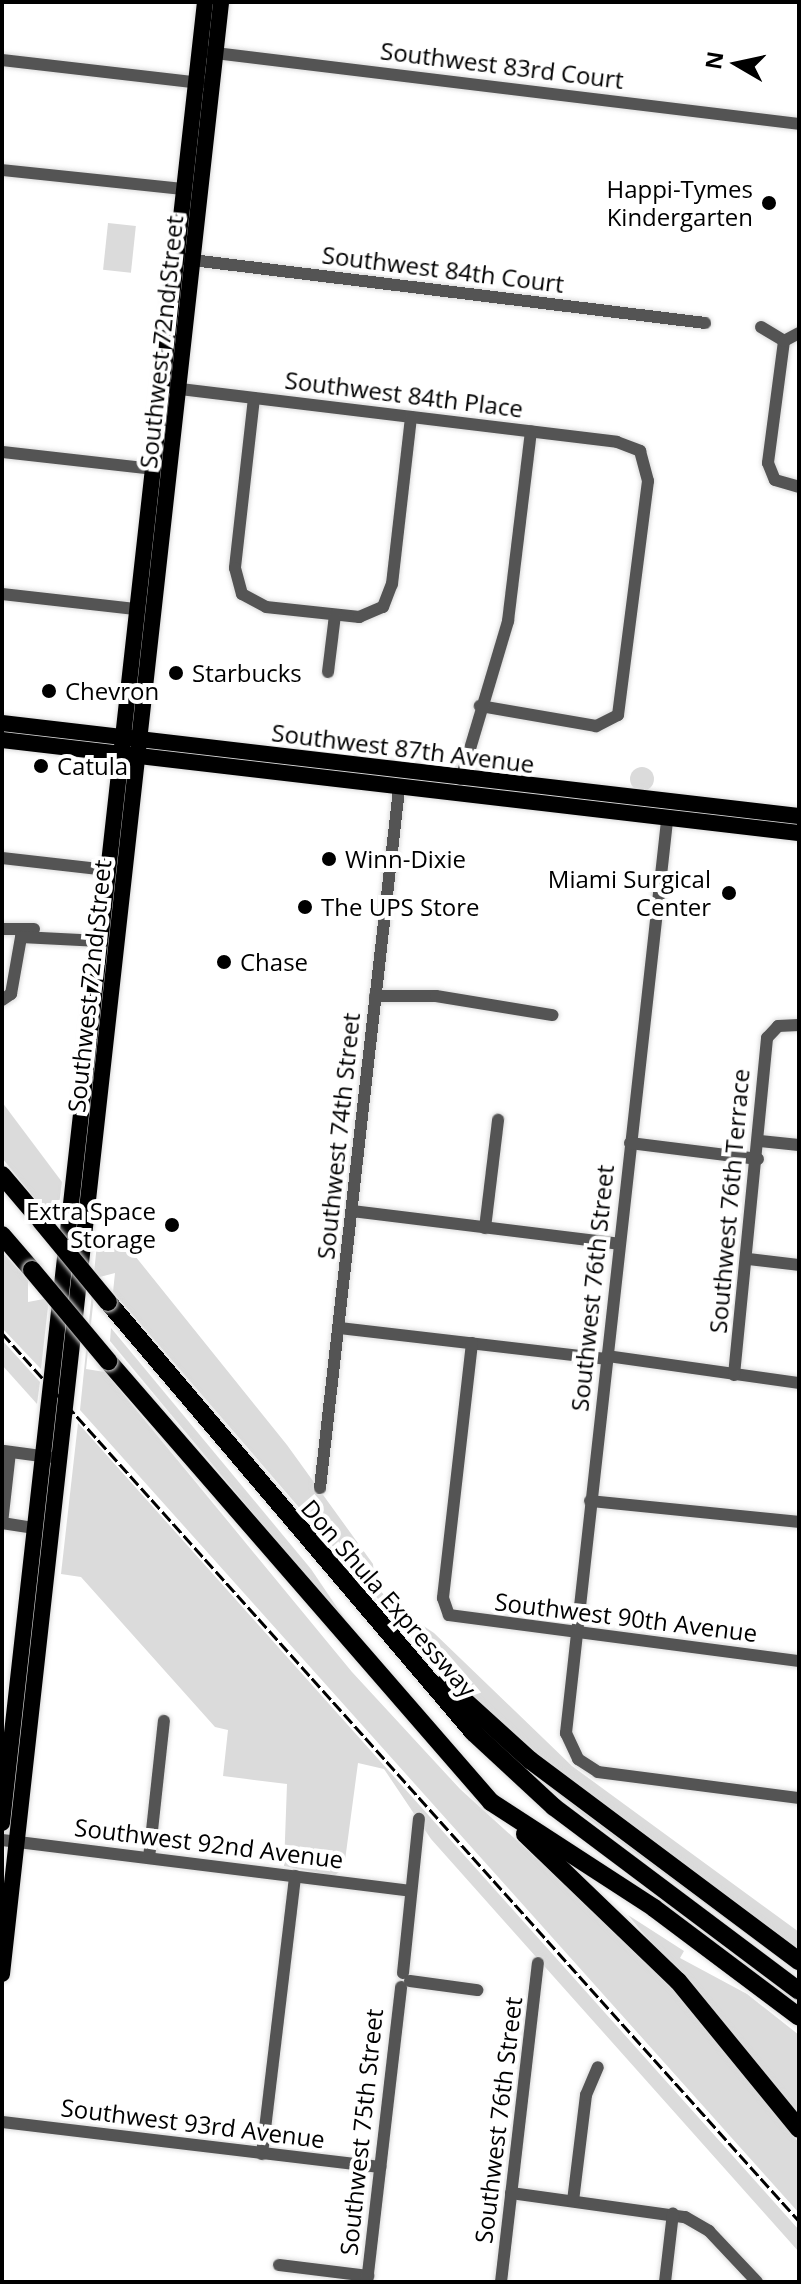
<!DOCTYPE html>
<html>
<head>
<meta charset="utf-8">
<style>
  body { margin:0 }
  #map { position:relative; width:801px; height:2284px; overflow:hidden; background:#fff; font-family:"Open Sans",sans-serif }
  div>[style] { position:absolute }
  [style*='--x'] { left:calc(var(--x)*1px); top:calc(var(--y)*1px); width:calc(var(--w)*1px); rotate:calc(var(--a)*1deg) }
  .green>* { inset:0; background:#dbdbdb; transform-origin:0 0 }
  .round { border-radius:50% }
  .roads { filter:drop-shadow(0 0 2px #dbdbdb) drop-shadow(0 0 2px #dbdbdb) }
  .minor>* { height:12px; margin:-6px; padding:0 6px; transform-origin:6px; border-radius:6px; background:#545454 }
  .major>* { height:16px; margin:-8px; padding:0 8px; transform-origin:8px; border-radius:8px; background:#000 }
  .highway>* { height:18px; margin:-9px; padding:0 9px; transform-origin:9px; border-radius:9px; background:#000 }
  .rail>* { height:3px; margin-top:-1.5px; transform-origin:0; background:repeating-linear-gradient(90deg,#000 0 12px,transparent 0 16px) }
  .bridges { filter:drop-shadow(0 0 2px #dbdbdb) drop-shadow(0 0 2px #dbdbdb) }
  .highway-bridge>* { height:18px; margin:-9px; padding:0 9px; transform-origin:9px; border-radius:9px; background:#000 }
  .dots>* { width:22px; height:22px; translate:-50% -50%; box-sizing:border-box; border:4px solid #fff; border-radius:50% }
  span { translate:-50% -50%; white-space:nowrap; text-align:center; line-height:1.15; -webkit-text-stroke:8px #fff; paint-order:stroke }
  .street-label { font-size:24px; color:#000 }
  .poi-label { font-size:24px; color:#000 }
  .right { translate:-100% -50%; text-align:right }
  .left { translate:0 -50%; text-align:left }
  .frame { position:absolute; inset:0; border:4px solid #000; pointer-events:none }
  .north { position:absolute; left:697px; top:24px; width:80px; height:80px; -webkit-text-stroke:6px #fff; paint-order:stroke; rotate:279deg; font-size:22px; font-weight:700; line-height:32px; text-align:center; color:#000 }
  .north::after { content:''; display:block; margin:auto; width:28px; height:36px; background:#000; clip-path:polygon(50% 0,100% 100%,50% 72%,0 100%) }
</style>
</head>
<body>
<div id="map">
  <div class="green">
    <div style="left:108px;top:223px;width:28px;height:47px;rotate:6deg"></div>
    <div class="round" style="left:630px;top:767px;width:24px;height:24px"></div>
    <div style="clip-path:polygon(2px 1102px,62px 1182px,59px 1205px,40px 1205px,2px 1158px)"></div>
    <div style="clip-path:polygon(115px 1231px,287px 1445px,373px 1564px,375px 1584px,392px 1605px,434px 1633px,572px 1766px,799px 1932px,799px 1955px,540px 1763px,455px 1688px,113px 1292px,115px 1273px,96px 1278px,86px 1369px,105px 1372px,352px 1672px,460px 1789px,655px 1966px,735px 2060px,799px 2143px,799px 2213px,80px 1410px,98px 1234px)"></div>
    <div style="clip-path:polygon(2px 1252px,28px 1280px,28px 1302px,49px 1298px,41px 1369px,2px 1328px)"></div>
    <div style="clip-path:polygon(111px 1328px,311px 1569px,363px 1646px,110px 1341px)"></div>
    <div style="clip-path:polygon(2px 1340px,40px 1382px,37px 1404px,2px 1365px)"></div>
    <div style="clip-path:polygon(78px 1423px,799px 2230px,799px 2252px,431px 1839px,384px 1769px,358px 1763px,344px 1868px,334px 1876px,284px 1866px,287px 1784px,223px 1776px,228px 1730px,215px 1727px,81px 1577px,61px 1574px)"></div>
    <div style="clip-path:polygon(534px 1774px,799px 1969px,799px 1973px,582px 1814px)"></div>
    <div style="clip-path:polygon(628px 1915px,684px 1951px,680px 1958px,747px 1994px,799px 2035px,799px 2121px)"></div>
  </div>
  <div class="roads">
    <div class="minor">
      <div style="--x:207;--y:52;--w:596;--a:6.93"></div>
      <div style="--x:2;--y:60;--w:200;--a:6.6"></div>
      <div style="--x:2;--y:170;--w:183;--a:6"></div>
      <div style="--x:184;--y:259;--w:525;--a:7"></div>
      <div style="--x:761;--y:327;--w:27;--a:31"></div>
      <div style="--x:784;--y:341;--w:123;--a:97.5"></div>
      <div style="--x:768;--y:463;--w:18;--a:68"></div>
      <div style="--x:775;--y:480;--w:25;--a:16"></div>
      <div style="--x:784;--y:341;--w:17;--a:-28"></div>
      <div style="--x:172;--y:388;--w:448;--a:6.9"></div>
      <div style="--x:617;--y:442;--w:25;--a:21"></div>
      <div style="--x:640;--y:451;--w:31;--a:75"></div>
      <div style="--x:648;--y:481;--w:236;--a:97.3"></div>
      <div style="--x:618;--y:715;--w:25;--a:153"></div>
      <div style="--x:596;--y:726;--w:118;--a:-170.2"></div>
      <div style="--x:254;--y:398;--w:171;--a:96.4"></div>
      <div style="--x:235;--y:568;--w:27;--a:75"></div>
      <div style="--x:242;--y:594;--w:27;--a:28"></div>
      <div style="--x:266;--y:607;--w:94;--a:6.1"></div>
      <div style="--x:359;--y:617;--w:26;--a:-23"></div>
      <div style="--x:383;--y:607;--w:25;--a:-69"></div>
      <div style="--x:392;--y:584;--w:168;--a:-83.5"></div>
      <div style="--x:2;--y:452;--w:152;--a:6.4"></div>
      <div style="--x:2;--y:594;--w:134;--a:6.4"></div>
      <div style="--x:328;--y:672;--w:57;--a:-83"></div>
      <div style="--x:461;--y:779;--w:165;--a:-73.4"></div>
      <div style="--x:508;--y:621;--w:191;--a:-83.1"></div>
      <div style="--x:667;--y:821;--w:918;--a:96.32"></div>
      <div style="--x:566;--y:1733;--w:29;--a:65"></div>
      <div style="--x:578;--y:1759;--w:24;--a:33"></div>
      <div style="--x:598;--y:1772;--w:203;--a:7.4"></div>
      <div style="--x:2;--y:858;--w:106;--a:6.5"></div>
      <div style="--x:2;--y:929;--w:32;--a:0"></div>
      <div style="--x:375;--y:996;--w:61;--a:0"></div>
      <div style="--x:436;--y:996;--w:118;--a:9.3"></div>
      <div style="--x:2;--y:1000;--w:11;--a:-34"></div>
      <div style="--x:11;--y:994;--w:58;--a:-80"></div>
      <div style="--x:21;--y:937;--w:79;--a:2.9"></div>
      <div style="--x:760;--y:1141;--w:39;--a:6"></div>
      <div style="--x:630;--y:1143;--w:129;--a:7.1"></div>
      <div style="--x:352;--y:1211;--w:269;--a:7"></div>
      <div style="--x:485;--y:1228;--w:109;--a:-83.1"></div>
      <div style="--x:748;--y:1259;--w:51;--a:6.7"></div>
      <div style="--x:339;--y:1328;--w:269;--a:6.6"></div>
      <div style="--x:472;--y:1343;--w:257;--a:96.5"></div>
      <div style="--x:443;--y:1598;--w:18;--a:71"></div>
      <div style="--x:449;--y:1615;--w:353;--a:7.5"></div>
      <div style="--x:607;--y:1356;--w:194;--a:8"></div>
      <div style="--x:734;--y:1375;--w:339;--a:-84.4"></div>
      <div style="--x:767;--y:1038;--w:16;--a:-47"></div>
      <div style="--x:778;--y:1026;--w:21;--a:-3"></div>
      <div style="--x:4;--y:1451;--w:45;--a:7.6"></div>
      <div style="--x:10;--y:1452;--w:71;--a:96.4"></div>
      <div style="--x:2;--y:1523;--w:33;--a:9"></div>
      <div style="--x:320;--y:1488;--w:703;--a:-83.55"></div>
      <div style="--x:590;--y:1501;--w:210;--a:5.7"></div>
      <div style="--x:2;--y:1840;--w:412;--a:7.1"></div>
      <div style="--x:149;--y:1858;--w:138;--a:-83.8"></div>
      <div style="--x:403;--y:1973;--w:155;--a:-84.1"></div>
      <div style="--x:410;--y:1981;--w:68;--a:7.7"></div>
      <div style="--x:2;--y:2122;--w:381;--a:6.8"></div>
      <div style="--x:262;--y:2154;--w:280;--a:-83.2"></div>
      <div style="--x:511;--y:2193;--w:176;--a:7.9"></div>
      <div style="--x:685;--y:2217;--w:28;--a:30"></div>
      <div style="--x:709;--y:2231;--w:70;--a:46.7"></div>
      <div style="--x:573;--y:2201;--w:107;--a:-83"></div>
      <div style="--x:586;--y:2095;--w:30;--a:-67"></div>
      <div style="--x:279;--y:2265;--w:90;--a:7"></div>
      <div style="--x:367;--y:2282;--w:297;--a:-83.4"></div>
      <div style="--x:501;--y:2282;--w:321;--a:-83.4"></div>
      <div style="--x:665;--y:2282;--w:69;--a:-83.4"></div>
    </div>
    <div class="major">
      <div style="--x:2;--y:723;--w:802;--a:6.66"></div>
      <div style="--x:2;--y:740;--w:802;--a:6.66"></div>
      <div style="--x:2;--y:1823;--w:1832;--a:-83.64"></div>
      <div style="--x:2;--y:1974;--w:1984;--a:-83.66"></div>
    </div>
    <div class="highway">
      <div style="--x:2;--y:1175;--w:60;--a:49.7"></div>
      <div style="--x:2;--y:1235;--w:46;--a:49.4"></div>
      <div style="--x:108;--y:1302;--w:564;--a:49.67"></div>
      <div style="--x:473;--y:1732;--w:110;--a:42.8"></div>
      <div style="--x:554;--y:1807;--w:306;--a:36.9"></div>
      <div style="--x:108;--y:1361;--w:584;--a:49.03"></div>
      <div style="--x:491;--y:1802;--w:194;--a:33"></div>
      <div style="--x:654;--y:1908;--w:181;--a:36.9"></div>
      <div style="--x:445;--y:1683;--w:115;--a:42.2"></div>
      <div style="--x:530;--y:1760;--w:336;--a:36.8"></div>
      <div style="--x:525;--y:1834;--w:212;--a:43.9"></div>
      <div style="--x:678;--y:1981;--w:191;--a:50.7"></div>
    </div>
  </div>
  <div class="rail">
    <div style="--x:2;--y:1333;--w:1193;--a:48.09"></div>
  </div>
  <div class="bridges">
    <div class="highway-bridge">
      <div style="--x:41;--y:1221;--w:105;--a:50.4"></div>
      <div style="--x:32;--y:1270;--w:119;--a:50.1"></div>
    </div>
  </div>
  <div class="dots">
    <div style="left:769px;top:203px;background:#000"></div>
    <div style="left:176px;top:673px;background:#000"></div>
    <div style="left:49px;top:691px;background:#000"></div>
    <div style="left:41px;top:766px;background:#000"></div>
    <div style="left:329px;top:859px;background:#000"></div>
    <div style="left:729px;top:893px;background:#000"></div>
    <div style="left:305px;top:907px;background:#000"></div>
    <div style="left:224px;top:962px;background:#000"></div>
    <div style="left:172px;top:1225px;background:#000"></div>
  </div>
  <div class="street-label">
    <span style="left:502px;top:65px;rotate:7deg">Southwest 83rd Court</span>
    <span style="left:443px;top:269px;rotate:7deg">Southwest 84th Court</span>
    <span style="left:161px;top:342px;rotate:-84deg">Southwest 72nd Street</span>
    <span style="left:404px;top:394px;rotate:7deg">Southwest 84th Place</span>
    <span style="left:403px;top:748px;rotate:7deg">Southwest 87th Avenue</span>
    <span style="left:89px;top:986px;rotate:-84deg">Southwest 72nd Street</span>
    <span style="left:338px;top:1136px;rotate:-84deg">Southwest 74th Street</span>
    <span style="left:729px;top:1201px;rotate:-85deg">Southwest 76th Terrace</span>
    <span style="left:592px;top:1288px;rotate:-84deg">Southwest 76th Street</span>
    <span style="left:389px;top:1598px;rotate:49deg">Don Shula Expressway</span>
    <span style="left:626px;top:1617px;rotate:7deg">Southwest 90th Avenue</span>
    <span style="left:209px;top:1843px;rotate:7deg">Southwest 92nd Avenue</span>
    <span style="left:498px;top:2120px;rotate:-83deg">Southwest 76th Street</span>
    <span style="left:193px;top:2123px;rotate:7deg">Southwest 93rd Avenue</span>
    <span style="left:361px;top:2132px;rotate:-84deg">Southwest 75th Street</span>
  </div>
  <div class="poi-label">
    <span class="right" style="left:753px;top:203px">Happi-Tymes<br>Kindergarten</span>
    <span class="left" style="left:192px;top:673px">Starbucks</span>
    <span class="left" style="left:65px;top:691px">Chevron</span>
    <span class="left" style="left:57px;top:766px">Catula</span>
    <span class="left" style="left:345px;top:859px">Winn-Dixie</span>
    <span class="right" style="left:711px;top:893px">Miami Surgical<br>Center</span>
    <span class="left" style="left:321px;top:907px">The UPS Store</span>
    <span class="left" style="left:240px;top:962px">Chase</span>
    <span class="right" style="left:156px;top:1225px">Extra Space<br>Storage</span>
  </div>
  <div class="frame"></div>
  <div class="north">N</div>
</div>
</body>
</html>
